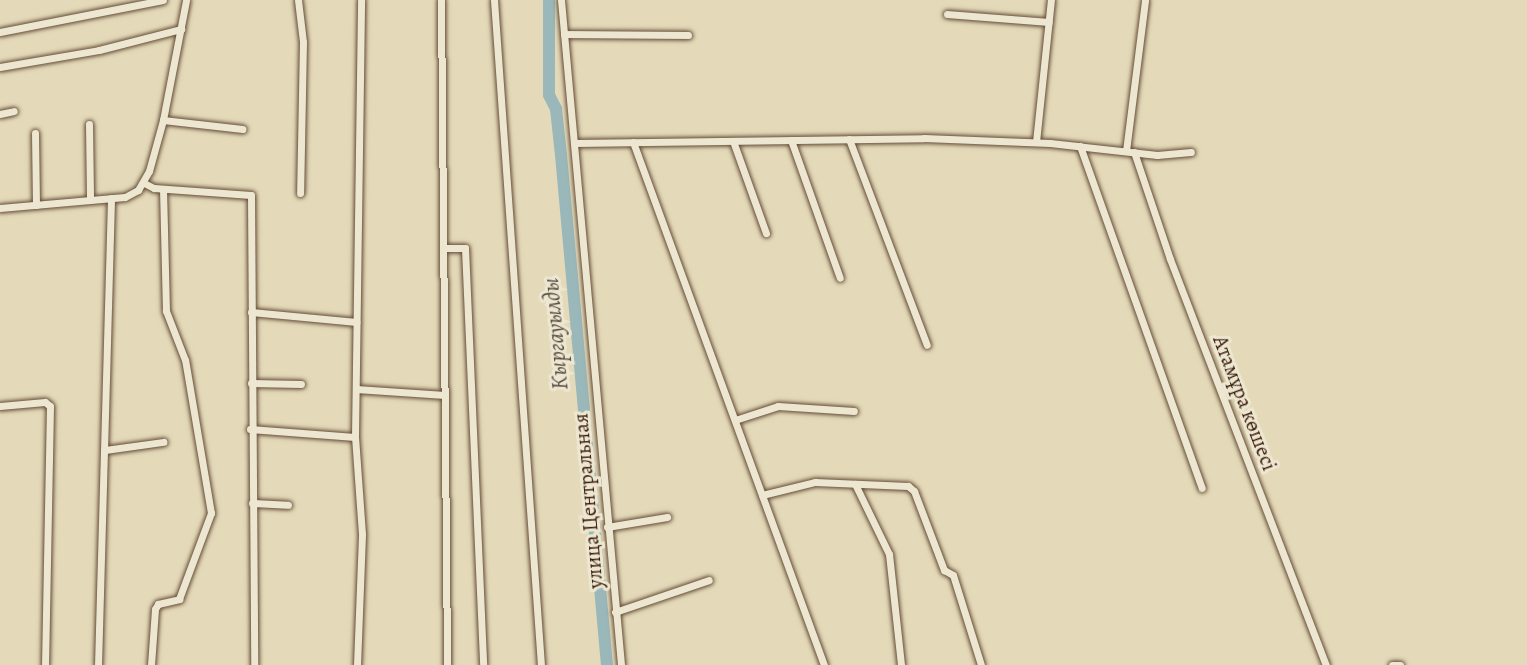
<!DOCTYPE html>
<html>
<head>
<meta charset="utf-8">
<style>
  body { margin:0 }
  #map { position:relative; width:1527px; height:665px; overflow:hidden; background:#e4dab9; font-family:Alegreya,serif }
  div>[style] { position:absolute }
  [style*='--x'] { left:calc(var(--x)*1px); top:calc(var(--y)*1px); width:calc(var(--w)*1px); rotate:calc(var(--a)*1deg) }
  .river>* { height:12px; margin:-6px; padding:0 6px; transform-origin:6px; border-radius:6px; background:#9ab8ba }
  .roads { filter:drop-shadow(0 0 2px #654c37) drop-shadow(0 0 2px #654c37) }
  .minor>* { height:7px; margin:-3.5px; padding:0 3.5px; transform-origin:3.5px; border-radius:3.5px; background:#ede7d2 }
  span { translate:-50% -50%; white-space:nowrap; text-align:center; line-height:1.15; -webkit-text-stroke:6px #ede7d2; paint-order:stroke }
  .street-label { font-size:21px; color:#3b1d0c }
  .water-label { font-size:23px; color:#584c40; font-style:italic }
</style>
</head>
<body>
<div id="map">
  <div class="river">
    <div style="--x:549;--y:0;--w:95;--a:90"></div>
    <div style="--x:549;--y:95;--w:16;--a:63"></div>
    <div style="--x:556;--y:109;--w:46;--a:83.8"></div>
    <div style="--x:561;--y:155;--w:512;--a:84.85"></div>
  </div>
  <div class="roads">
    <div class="minor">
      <div style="--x:298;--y:0;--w:42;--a:83.2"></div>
      <div style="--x:303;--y:42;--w:151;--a:91.1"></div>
      <div style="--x:441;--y:0;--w:665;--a:89.48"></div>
      <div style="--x:494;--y:0;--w:667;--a:85.96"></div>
      <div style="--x:561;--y:0;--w:668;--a:84.84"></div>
      <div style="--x:947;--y:14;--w:102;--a:4.5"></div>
      <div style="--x:0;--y:32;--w:166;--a:-11.1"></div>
      <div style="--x:564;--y:34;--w:124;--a:0.5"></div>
      <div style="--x:0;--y:67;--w:100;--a:-9.7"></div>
      <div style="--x:99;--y:50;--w:85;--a:-14.4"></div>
      <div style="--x:0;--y:114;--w:14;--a:-12"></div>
      <div style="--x:163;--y:120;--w:80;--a:6.5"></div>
      <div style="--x:89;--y:124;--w:76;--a:89.2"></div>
      <div style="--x:35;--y:133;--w:72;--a:89.2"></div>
      <div style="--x:849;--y:139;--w:220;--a:69.3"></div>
      <div style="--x:791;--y:140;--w:146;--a:70.5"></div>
      <div style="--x:733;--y:141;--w:98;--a:70.3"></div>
      <div style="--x:633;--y:142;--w:557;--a:69.94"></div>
      <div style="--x:1036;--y:142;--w:143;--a:-84"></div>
      <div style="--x:575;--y:143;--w:349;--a:-0.8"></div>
      <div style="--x:924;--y:138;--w:126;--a:2.3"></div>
      <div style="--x:1050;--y:143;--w:108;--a:6.4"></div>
      <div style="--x:1157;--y:155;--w:34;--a:-5"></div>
      <div style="--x:1080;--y:146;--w:363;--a:70.4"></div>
      <div style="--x:1126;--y:151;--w:152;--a:-82.8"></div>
      <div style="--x:1134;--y:152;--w:113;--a:71.4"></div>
      <div style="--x:1170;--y:259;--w:435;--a:69"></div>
      <div style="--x:144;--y:183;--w:11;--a:27"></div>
      <div style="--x:154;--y:188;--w:97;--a:4.1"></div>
      <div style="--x:251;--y:195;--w:470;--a:89.6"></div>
      <div style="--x:0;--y:208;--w:125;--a:-5"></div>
      <div style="--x:125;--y:197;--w:15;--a:-28"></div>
      <div style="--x:138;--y:190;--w:22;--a:-60"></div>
      <div style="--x:149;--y:171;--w:53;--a:-74.6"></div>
      <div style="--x:163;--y:120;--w:122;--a:-79.1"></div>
      <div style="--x:444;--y:248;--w:21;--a:0"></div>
      <div style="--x:465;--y:248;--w:417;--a:87.5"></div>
      <div style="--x:251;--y:312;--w:106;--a:5.4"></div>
      <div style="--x:251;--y:383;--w:50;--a:1.1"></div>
      <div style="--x:356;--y:389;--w:89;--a:3.9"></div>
      <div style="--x:0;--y:406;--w:45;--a:-5.1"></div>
      <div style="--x:45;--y:402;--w:6;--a:39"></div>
      <div style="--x:50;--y:406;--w:259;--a:91.1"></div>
      <div style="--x:735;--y:420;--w:45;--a:-18"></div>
      <div style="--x:778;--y:406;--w:76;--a:3.8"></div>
      <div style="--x:250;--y:429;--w:105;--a:4.4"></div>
      <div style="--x:105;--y:450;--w:59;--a:-7.9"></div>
      <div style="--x:855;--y:484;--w:78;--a:64.1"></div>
      <div style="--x:889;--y:554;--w:112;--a:83.8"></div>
      <div style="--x:762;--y:495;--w:55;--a:-13.8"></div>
      <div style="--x:815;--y:482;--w:93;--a:2.5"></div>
      <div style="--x:908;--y:486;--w:8;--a:40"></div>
      <div style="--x:914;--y:491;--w:85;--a:69.2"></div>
      <div style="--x:944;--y:570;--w:10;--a:29"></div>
      <div style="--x:953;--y:575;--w:94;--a:72.7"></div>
      <div style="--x:252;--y:503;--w:36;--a:3"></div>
      <div style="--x:607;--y:527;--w:61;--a:-9.5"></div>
      <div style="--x:615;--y:612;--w:99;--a:-18.8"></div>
      <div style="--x:98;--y:665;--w:467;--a:-88.4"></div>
      <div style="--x:151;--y:665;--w:56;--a:-85.9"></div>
      <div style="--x:155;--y:609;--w:6;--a:-59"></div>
      <div style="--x:158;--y:604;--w:22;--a:-13"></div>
      <div style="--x:179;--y:599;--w:92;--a:-69.6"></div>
      <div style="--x:211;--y:513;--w:155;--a:-99.6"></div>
      <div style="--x:185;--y:360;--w:53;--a:-111.2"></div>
      <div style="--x:166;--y:311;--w:122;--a:-91.4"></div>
      <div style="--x:357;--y:665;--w:131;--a:-87.8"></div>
      <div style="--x:362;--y:534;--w:97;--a:-94.1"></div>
      <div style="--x:355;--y:437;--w:437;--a:-89.2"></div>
      <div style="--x:1392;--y:665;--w:8;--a:0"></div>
    </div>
  </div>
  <div class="street-label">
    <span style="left:1245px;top:403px;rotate:69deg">Атамұра көшесі</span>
    <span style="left:588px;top:501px;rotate:-95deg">улица Центральная</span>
  </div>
  <div class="water-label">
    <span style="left:556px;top:334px;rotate:-95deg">Кыргауылды</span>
  </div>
</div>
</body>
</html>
